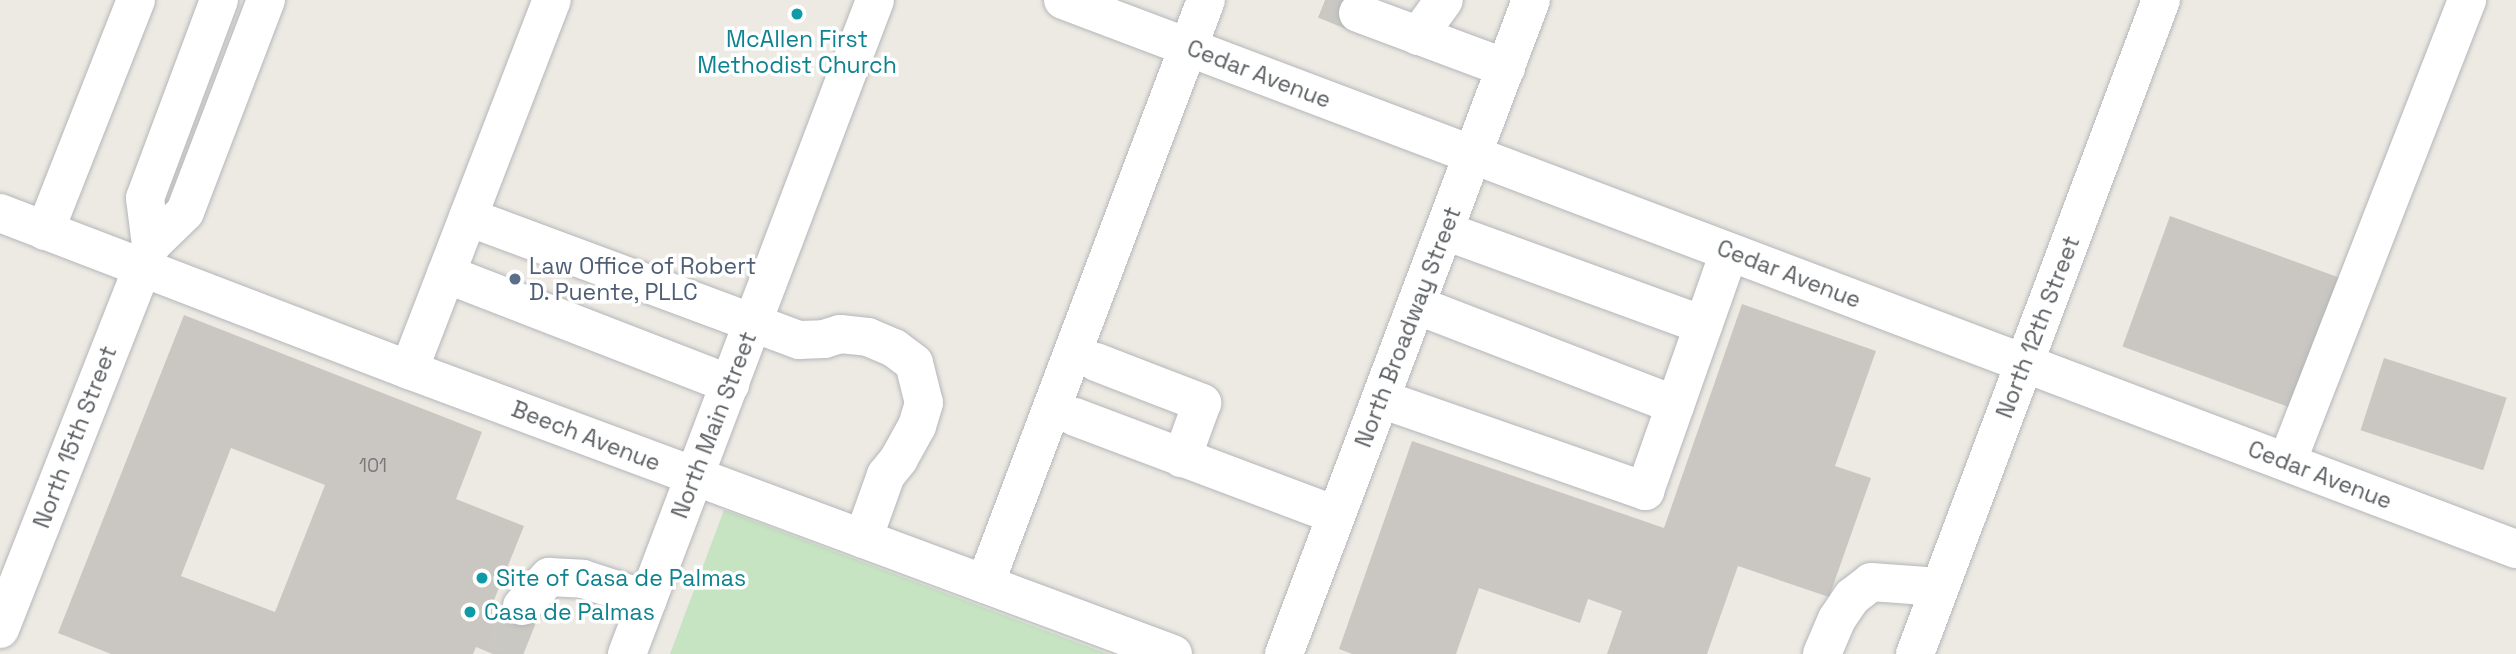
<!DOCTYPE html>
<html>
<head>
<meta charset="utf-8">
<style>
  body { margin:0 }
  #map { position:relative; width:2516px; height:654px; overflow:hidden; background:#edeae3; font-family:"Space Grotesk",sans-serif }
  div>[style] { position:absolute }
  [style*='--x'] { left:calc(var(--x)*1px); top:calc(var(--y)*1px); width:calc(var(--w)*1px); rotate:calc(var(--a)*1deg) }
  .green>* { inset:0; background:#c6e3c2 }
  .building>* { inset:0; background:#cac7c2; transform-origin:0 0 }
  .minor-tunnel>* { height:38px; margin-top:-19px; transform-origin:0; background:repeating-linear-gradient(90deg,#c9c8c3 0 38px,transparent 0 57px) }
  .roads { filter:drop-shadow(0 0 2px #b4b6ba) drop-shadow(0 0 2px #b4b6ba) }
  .minor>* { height:38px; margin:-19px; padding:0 19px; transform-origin:19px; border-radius:19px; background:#fff }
  .dots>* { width:19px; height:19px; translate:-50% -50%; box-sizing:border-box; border:4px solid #fff; border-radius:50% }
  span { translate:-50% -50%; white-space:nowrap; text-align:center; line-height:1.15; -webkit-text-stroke:7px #fff; paint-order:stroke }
  .number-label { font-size:19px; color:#787a7b }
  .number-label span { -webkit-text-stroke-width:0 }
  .culture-label { font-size:23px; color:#0d838f }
  .left { translate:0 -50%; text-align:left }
  .street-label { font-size:23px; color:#5c6063 }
  .service-label { font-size:23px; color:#4e5e75 }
</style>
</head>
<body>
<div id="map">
  <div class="green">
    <div style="clip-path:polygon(724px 510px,1108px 654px,670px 654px)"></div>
  </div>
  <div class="building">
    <div style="left:2170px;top:216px;width:179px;height:139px;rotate:20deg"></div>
    <div style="clip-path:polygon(1742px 304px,1876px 351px,1835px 466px,1871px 478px,1829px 597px,1738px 566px,1707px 654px,1607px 654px,1622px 611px,1588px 599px,1580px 623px,1479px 588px,1456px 654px,1352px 654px,1339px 649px,1412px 441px,1664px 528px)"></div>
    <div style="clip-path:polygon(evenodd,184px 315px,482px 432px,456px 499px,524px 526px,492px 605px,536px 622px,523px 654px,493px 654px,476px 647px,473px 654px,111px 654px,58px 633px,184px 315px,231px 448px,325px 485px,275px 612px,181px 576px,231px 448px)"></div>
    <div style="left:2384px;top:358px;width:129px;height:76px;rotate:18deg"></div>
  </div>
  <div class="minor-tunnel">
    <div style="--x:1325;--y:0;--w:35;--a:22"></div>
    <div style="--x:503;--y:654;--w:52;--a:-68.4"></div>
  </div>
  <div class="roads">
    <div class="minor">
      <div style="--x:1063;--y:0;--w:1553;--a:20.7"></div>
      <div style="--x:1358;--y:13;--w:158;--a:20.4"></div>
      <div style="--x:1418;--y:36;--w:44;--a:-54.2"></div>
      <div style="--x:0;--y:213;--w:438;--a:21"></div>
      <div style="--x:409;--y:370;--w:815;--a:20.39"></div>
      <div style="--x:468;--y:217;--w:353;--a:20.4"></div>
      <div style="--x:799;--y:340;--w:25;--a:-2"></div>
      <div style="--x:824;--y:339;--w:17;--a:-17"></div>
      <div style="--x:840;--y:334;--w:28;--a:6"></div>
      <div style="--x:868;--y:337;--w:28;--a:23"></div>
      <div style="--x:894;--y:348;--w:25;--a:37"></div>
      <div style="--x:914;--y:363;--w:41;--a:76"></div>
      <div style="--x:924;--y:403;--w:24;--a:107"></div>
      <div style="--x:917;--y:426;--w:38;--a:119"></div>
      <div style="--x:899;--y:459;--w:21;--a:129"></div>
      <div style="--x:886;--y:475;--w:68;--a:109.8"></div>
      <div style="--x:45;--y:231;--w:248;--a:-68.5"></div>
      <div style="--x:1445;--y:231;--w:275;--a:20"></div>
      <div style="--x:151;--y:245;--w:47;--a:-97.3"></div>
      <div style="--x:145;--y:198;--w:211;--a:-69.5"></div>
      <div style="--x:446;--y:274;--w:305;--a:21.2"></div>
      <div style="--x:1416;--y:305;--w:278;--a:21.1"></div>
      <div style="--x:1096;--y:362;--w:114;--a:21.1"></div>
      <div style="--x:1202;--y:403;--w:59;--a:110"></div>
      <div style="--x:409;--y:370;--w:397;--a:-68.9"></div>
      <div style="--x:1381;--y:399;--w:280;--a:19.2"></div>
      <div style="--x:1645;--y:491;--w:253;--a:-70.6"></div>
      <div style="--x:1075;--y:417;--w:279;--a:20.6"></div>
      <div style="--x:2287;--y:462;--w:496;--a:-68.7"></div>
      <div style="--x:985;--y:584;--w:624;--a:-69.27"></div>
      <div style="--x:522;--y:606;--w:40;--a:-47"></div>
      <div style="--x:549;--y:577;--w:34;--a:3"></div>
      <div style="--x:583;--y:579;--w:68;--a:17.9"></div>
      <div style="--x:0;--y:629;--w:413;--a:-68.5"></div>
      <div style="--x:151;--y:245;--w:47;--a:-44.1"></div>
      <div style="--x:185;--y:212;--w:227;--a:-69.1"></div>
      <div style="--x:627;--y:654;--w:699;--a:-69.23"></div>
      <div style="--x:1284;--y:654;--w:699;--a:-69.31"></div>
      <div style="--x:1822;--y:654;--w:38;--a:-67"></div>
      <div style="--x:1837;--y:619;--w:27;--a:-56"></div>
      <div style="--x:1852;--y:597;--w:24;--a:-38"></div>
      <div style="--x:1871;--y:582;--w:69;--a:4.1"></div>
      <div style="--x:1915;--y:654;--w:699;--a:-69.39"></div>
    </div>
  </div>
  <div class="dots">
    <div style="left:797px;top:14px;background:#0f9aa8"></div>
    <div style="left:515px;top:279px;background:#5c6f8a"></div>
    <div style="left:482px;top:578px;background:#0f9aa8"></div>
    <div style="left:470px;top:612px;background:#0f9aa8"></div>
  </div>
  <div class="number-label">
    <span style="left:373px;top:466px">101</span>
  </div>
  <div class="culture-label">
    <span style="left:797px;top:52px">McAllen First<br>Methodist Church</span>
    <span class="left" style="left:496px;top:578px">Site of Casa de Palmas</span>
    <span class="left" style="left:484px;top:612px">Casa de Palmas</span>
  </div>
  <div class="street-label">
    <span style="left:1259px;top:74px;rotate:21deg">Cedar Avenue</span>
    <span style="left:1789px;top:274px;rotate:21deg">Cedar Avenue</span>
    <span style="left:1408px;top:327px;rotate:-69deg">North Broadway Street</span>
    <span style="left:2038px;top:327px;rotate:-69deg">North 12th Street</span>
    <span style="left:714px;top:425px;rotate:-69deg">North Main Street</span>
    <span style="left:586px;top:436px;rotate:21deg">Beech Avenue</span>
    <span style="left:75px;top:437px;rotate:-69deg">North 15th Street</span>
    <span style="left:2320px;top:475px;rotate:21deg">Cedar Avenue</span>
  </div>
  <div class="service-label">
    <span class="left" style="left:529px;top:279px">Law Office of Robert<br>D. Puente, PLLC</span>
  </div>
</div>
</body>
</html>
